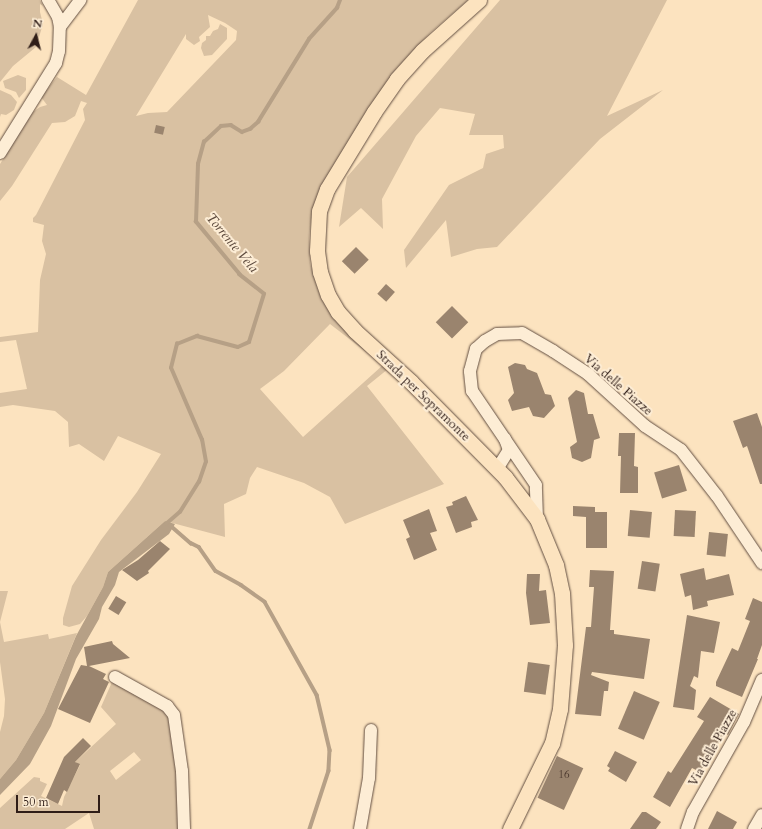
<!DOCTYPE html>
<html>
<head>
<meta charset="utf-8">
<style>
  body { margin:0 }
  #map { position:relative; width:762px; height:829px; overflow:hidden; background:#fce3bf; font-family:Cardo,serif }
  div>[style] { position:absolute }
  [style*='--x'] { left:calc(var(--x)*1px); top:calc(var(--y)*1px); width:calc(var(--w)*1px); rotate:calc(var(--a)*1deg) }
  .green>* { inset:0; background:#d9c1a2 }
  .water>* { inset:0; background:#b6a086 }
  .stream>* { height:3.5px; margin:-1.75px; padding:0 1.75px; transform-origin:1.75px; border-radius:1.75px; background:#b6a086 }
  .building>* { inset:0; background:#9a846e; transform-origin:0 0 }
  .roads { filter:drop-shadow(0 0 1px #624e41) drop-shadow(0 0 1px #624e41) }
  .minor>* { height:12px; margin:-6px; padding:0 6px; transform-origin:6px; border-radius:6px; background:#fdedd5 }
  .major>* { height:15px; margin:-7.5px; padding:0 7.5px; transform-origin:7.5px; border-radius:7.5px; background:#fce3bf }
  span { translate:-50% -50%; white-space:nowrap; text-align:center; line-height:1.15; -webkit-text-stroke:4px #fdedd5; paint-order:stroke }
  .number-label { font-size:11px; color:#4a372d }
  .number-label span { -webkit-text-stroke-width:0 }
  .street-label { font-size:13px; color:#2f1d17 }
  .water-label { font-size:14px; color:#5e4b3e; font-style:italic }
  .north { position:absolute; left:16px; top:16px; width:40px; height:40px; -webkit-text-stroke:3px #fdedd5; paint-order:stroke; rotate:7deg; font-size:11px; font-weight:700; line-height:16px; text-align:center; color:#2f1d17 }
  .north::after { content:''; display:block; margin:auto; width:14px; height:18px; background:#2f1d17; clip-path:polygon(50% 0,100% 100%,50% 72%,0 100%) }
  .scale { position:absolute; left:16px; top:795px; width:84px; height:18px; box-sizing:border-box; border:2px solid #2f1d17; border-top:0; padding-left:5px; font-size:12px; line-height:14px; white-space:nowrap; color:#2f1d17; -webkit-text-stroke:3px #fdedd5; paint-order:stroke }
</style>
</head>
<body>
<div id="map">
  <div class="green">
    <div style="clip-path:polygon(0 0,40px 0,43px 6px,40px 4px,40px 12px,43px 24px,36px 47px,13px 66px,0 82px)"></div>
    <div style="clip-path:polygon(evenodd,138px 0,468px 0,431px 32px,396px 69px,311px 220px,309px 238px,310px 263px,320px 295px,324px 303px,330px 311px,388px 369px,367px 386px,444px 484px,345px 524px,330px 497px,304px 483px,257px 467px,250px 478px,246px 494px,224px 504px,225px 537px,165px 521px,108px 572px,103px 587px,87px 616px,80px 624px,69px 627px,63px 625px,63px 618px,72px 586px,101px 540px,137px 492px,161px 454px,118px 436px,104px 461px,79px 444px,69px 447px,68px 422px,55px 411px,13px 405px,0 407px,0 393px,27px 389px,16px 340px,0 342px,0 337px,38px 332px,40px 280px,46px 254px,42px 241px,44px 225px,33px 222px,33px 218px,36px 215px,85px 120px,83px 109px,87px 103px,81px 101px,75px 116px,65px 122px,52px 123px,12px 186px,0 201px,0 164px,33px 112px,40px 107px,47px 105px,41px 97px,57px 77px,86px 95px,138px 0,208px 15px,225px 23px,237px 31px,236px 40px,167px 112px,148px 113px,136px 116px,186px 34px,186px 39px,194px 45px,200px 41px,199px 37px,210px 27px,208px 15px,138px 0,330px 324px,383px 365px,303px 437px,260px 389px,284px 371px,330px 324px)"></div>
    <div style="clip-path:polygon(500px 0,667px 0,607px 116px,663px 90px,600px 139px,497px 247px,477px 249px,451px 257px,446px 220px,406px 268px,404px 250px,449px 185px,483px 168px,486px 154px,504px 148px,503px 135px,469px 135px,475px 114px,440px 108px,416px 136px,382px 199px,383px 229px,361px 208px,339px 227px,347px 177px)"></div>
    <div style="clip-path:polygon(220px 24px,227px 28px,227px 39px,212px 55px,204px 56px,201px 48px,202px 43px,206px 40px,206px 36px,210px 36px,213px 31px,218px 29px)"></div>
    <div style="clip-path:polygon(18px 75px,26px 78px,26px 90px,19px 98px,16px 92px,5px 88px,3px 81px)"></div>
    <div style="clip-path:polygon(0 90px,11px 95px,17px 102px,14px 110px,6px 115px,1px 114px,0 117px)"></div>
    <div style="clip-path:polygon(0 591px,8px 591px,0 622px,4px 642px,48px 634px,49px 639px,77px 633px,44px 713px,16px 760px,0 779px,0 732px,4px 716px,5px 699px,0 662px)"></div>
    <div style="clip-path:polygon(evenodd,112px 682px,168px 712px,178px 766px,180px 829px,94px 829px,89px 813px,65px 829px,0 829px,0 808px,34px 777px,40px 778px,40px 781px,47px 784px,41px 796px,62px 806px,64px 797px,80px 765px,75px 762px,116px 724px,101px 707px,112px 682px,134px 752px,141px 760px,116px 780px,110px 771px,134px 752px)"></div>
  </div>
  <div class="water">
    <div style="clip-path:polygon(165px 521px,175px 524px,169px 534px,119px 572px,115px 585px,102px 607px,99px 619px,76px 659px,51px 726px,30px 764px,0 795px,0 779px,16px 760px,44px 713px,76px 636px,103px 587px,108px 572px)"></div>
  </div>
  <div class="stream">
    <div style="--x:166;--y:524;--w:18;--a:-41"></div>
    <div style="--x:180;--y:512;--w:36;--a:-58"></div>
    <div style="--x:199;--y:482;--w:21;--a:-71"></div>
    <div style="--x:206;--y:462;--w:22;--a:-100"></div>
    <div style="--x:202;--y:440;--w:78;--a:-113.3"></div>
    <div style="--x:171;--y:368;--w:25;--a:-76"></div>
    <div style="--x:177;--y:344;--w:22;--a:-22"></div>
    <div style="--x:197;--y:336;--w:42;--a:15"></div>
    <div style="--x:238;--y:347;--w:12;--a:-24"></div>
    <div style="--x:249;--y:342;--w:50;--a:-72.6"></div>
    <div style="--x:264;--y:294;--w:31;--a:-142"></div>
    <div style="--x:240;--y:275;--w:69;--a:-129.7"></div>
    <div style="--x:196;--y:222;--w:58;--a:-88"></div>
    <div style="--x:198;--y:164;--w:23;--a:-75"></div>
    <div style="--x:204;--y:142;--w:23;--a:-43"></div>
    <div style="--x:221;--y:126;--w:10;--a:-6"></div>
    <div style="--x:231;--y:125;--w:13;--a:32"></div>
    <div style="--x:242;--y:132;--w:9;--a:-21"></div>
    <div style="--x:250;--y:129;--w:11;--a:-41"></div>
    <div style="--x:258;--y:122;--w:97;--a:-58.4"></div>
    <div style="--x:309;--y:39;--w:42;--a:-47.9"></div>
    <div style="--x:337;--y:8;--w:9;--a:-69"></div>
    <div style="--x:170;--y:525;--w:28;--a:41"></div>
    <div style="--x:191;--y:543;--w:9;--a:27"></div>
    <div style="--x:199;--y:547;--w:29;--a:55"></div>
    <div style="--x:216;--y:571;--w:29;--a:29"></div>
    <div style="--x:241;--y:585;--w:29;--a:35"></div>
    <div style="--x:265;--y:602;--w:107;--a:60.8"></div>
    <div style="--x:317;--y:695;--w:57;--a:76.7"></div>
    <div style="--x:330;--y:750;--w:21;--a:93"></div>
    <div style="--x:329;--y:771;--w:61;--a:108.1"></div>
  </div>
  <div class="building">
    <div style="left:156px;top:125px;width:9px;height:8px;rotate:13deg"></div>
    <div style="left:356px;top:247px;width:18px;height:20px;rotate:45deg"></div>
    <div style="left:386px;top:284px;width:12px;height:13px;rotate:42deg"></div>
    <div style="left:452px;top:306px;width:23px;height:23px;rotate:45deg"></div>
    <div style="clip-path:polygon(515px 363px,525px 365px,527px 369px,537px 373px,545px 394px,551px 395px,555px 406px,544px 418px,533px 416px,529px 407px,512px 411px,508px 400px,514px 393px,508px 367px)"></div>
    <div style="clip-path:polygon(576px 390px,584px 393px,588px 414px,593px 414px,600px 438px,594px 440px,591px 458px,582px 462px,572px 458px,570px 447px,577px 442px,568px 398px)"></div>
    <div style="clip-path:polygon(757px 413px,762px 427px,762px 484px,760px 484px,747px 446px,743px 448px,733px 421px)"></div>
    <div style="clip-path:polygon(619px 433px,635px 433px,634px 466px,638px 467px,638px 493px,620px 493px,621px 456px,618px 456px)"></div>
    <div style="left:679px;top:465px;width:27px;height:26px;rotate:73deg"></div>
    <div style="clip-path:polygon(466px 496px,478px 520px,471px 522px,472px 527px,456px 533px,446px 507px,453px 505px,452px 502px)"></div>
    <div style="clip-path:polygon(573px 506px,595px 507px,595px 512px,607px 512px,607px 548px,586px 548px,586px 517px,573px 516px)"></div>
    <div style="clip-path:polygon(429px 509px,437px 531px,430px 533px,437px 550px,414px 560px,406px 539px,410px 537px,403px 520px)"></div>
    <div style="left:630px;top:510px;width:22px;height:26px;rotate:5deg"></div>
    <div style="left:675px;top:510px;width:21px;height:26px;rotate:3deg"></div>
    <div style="left:709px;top:532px;width:19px;height:23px;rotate:6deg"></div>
    <div style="clip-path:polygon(160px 541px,170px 549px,148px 571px,149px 573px,137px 581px,122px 570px,138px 560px)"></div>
    <div style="left:642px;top:561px;width:18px;height:28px;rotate:9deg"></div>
    <div style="clip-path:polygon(704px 568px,706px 580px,729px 574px,734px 595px,707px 601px,708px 606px,693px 610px,691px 595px,685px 597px,680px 574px)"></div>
    <div style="clip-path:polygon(590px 570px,614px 571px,610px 630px,614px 630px,614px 634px,650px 639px,644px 679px,592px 672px,591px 675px,609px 682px,608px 691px,604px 691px,601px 716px,575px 714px,586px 627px,591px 627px,594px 587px,589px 587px)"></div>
    <div style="clip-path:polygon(527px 574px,540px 574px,539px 591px,546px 590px,550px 623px,530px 625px,526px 593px)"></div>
    <div style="left:116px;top:596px;width:12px;height:15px;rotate:31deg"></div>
    <div style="clip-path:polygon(753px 598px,762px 602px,762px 645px,757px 659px,758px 659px,742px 697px,716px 686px,716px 682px,732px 648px,738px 651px,750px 621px,745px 619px)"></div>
    <div style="clip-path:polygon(687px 615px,720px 622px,714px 653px,701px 651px,698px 678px,694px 676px,690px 686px,696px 690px,694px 710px,673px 707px)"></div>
    <div style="clip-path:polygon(112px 641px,113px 644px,130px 658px,89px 666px,106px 674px,103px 679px,109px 682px,90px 723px,58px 709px,81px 665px,87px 666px,84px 647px)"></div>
    <div style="left:528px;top:662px;width:22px;height:30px;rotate:8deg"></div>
    <div style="left:634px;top:691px;width:28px;height:41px;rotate:23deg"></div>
    <div style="clip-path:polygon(710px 697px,739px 714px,728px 735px,725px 733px,700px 772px,692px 768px,670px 807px,653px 797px,668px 771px,671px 773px,704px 721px,697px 717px)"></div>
    <div style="clip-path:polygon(83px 738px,91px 746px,75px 762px,80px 764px,67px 792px,64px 790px,58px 804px,46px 798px,64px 757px)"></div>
    <div style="clip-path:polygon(615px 751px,637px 762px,626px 782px,608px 771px,610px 768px,607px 766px)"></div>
    <div style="left:557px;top:756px;width:29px;height:46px;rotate:25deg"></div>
    <div style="clip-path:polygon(717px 811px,737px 822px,733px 829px,708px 829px)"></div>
    <div style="clip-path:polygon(642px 812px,646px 812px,661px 822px,656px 829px,630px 829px)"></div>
  </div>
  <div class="roads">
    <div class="minor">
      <div style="--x:60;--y:27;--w:34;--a:-53"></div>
      <div style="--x:0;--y:153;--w:106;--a:-58.1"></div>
      <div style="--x:56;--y:63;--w:12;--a:-76"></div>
      <div style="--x:59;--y:51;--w:24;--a:-88"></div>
      <div style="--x:60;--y:27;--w:10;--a:-101"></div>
      <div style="--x:58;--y:17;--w:20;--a:-120"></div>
      <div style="--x:497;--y:469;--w:22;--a:-58"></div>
      <div style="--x:509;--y:450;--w:12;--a:-110"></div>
      <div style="--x:537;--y:519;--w:34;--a:-92"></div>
      <div style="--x:536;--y:485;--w:114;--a:-124.2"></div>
      <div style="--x:472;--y:391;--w:20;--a:-96"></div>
      <div style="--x:470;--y:371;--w:23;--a:-75"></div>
      <div style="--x:476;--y:349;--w:12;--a:-42"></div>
      <div style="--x:485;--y:341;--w:14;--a:-30"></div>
      <div style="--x:497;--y:334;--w:25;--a:-2"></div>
      <div style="--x:522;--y:333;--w:36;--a:30"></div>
      <div style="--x:553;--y:351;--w:42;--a:33.3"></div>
      <div style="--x:588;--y:374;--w:77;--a:42.4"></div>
      <div style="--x:645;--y:426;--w:43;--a:33.7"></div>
      <div style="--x:681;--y:450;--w:58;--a:52"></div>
      <div style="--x:717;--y:496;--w:81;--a:56.1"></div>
      <div style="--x:115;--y:677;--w:60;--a:29.1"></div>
      <div style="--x:167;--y:706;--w:11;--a:52"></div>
      <div style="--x:174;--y:715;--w:57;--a:81.9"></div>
      <div style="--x:182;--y:771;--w:58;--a:88"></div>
      <div style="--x:360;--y:829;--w:52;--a:-80"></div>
      <div style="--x:369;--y:778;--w:48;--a:-87.6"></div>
      <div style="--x:687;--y:829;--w:18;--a:-71"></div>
      <div style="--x:693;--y:812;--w:103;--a:-60.5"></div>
      <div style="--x:744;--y:722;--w:46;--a:-66.8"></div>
      <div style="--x:754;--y:829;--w:16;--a:-60"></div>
    </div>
    <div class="major">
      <div style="--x:479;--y:0;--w:76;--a:138.2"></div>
      <div style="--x:422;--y:51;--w:38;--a:132"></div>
      <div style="--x:397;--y:79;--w:40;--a:124.9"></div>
      <div style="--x:374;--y:112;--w:90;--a:121.4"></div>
      <div style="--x:327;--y:189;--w:23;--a:110"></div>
      <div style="--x:319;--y:211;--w:40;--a:92.9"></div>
      <div style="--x:317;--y:251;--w:21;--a:82"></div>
      <div style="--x:320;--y:272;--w:24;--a:71"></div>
      <div style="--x:328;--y:295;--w:20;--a:60"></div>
      <div style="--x:338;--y:312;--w:25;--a:48"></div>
      <div style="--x:355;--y:331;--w:76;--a:42.3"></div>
      <div style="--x:411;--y:382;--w:134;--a:45.3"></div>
      <div style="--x:505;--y:477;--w:53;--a:52.7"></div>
      <div style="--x:537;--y:519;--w:50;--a:67.6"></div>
      <div style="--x:556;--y:565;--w:29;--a:78"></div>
      <div style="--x:562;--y:593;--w:52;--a:86.7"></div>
      <div style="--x:565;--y:645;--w:64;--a:94.5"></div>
      <div style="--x:560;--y:709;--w:35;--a:103"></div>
      <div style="--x:552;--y:743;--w:96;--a:116"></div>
    </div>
  </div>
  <div class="number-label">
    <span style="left:564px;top:775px">16</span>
  </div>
  <div class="street-label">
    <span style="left:618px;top:385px;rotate:41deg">Via delle Piazze</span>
    <span style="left:423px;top:396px;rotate:44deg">Strada per Sopramonte</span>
    <span style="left:713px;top:748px;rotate:-61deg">Via delle Piazze</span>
  </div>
  <div class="water-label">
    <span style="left:232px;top:243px;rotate:50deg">Torrente Vela</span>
  </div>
  <div class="north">N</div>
  <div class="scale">50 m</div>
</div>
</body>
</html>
